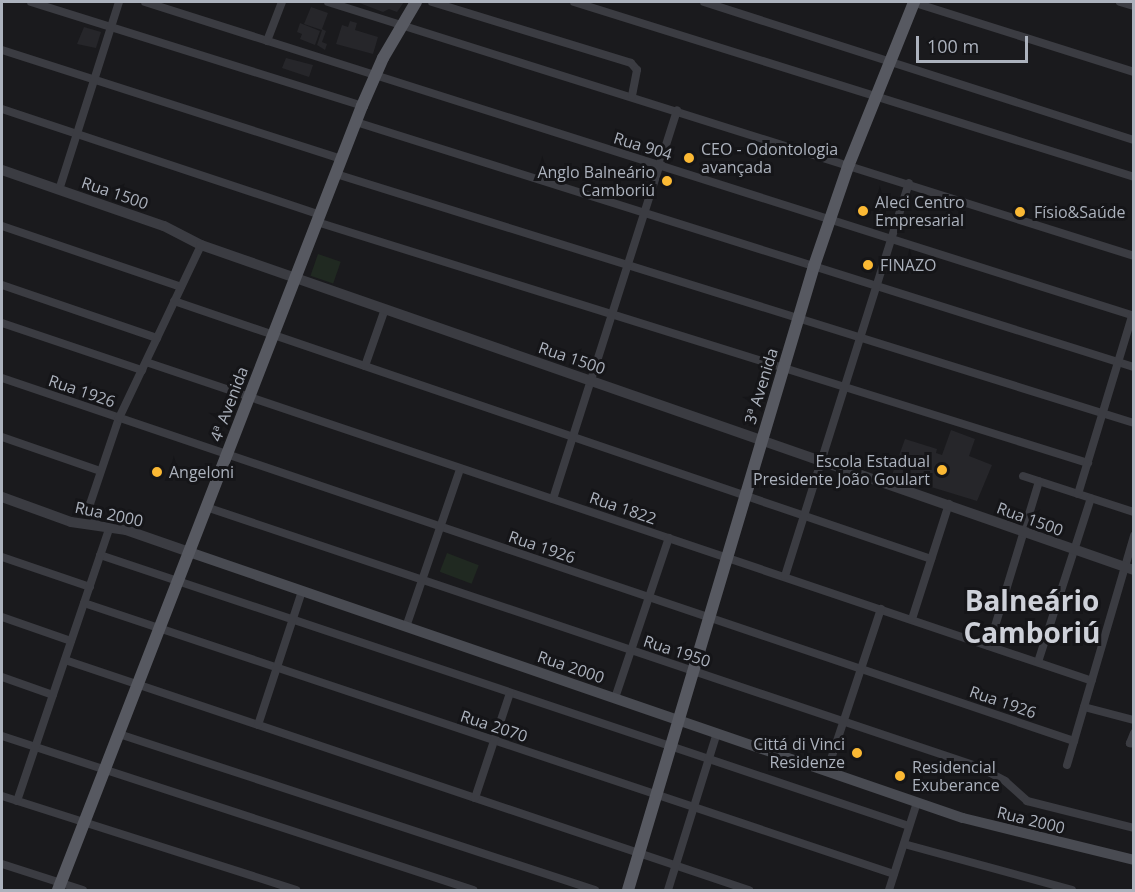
<!DOCTYPE html>
<html>
<head>
<meta charset="utf-8">
<style>
  body { margin:0 }
  #map { position:relative; width:1135px; height:892px; overflow:hidden; background:#1a1a1d; font-family:"Open Sans",sans-serif }
  div>[style] { position:absolute }
  [style*='--x'] { left:calc(var(--x)*1px); top:calc(var(--y)*1px); width:calc(var(--w)*1px); rotate:calc(var(--a)*1deg) }
  .built>* { inset:0; background:#26262a }
  .green>* { inset:0; background:#202921; transform-origin:0 0 }
  .minor>* { height:8px; margin:-4px; padding:0 4px; transform-origin:4px; border-radius:4px; background:#3b3c42 }
  .tertiary>* { height:10px; margin:-5px; padding:0 5px; transform-origin:5px; border-radius:5px; background:#3b3c42 }
  .secondary>* { height:10px; margin:-5px; padding:0 5px; transform-origin:5px; border-radius:5px; background:#494b52 }
  .primary>* { height:12px; margin:-6px; padding:0 6px; transform-origin:6px; border-radius:6px; background:#575961 }
  .dots>* { width:16px; height:16px; translate:-50% -50%; box-sizing:border-box; border:3px solid #151518; border-radius:50% }
  span { translate:-50% -50%; white-space:nowrap; text-align:center; line-height:1.15; -webkit-text-stroke:6px #151518; paint-order:stroke }
  .street-label { font-size:16px; color:#acb2bd }
  .poi-label { font-size:16px; color:#acb2bd }
  .left { translate:0 -50%; text-align:left }
  .right { translate:-100% -50%; text-align:right }
  .town-label { font-size:28px; color:#ced1d9; font-weight:700 }
  .frame { position:absolute; inset:0; border:3px solid #acb2bd; pointer-events:none }
  .scale { position:absolute; left:916px; top:36px; width:112px; height:27px; box-sizing:border-box; border:3px solid #acb2bd; border-top:0; padding-left:8px; font-size:18px; line-height:21px; white-space:nowrap; color:#acb2bd; -webkit-text-stroke:4px #151518; paint-order:stroke }
</style>
</head>
<body>
<div id="map">
  <div class="built">
    <div style="clip-path:polygon(357px 2px,404px 2px,397px 12px,389px 9px,383px 12px)"></div>
    <div style="clip-path:polygon(311px 7px,328px 13px,322px 29px,326px 31px,322px 42px,327px 44px,325px 50px,317px 45px,322px 30px,304px 24px)"></div>
    <div style="clip-path:polygon(350px 21px,357px 23px,355px 30px,378px 37px,373px 54px,336px 44px,342px 25px,348px 27px)"></div>
    <div style="clip-path:polygon(300px 23px,320px 31px,315px 45px,300px 39px,302px 34px,297px 32px)"></div>
    <div style="clip-path:polygon(84px 27px,101px 32px,96px 48px,77px 44px)"></div>
    <div style="clip-path:polygon(286px 58px,313px 65px,309px 77px,282px 68px)"></div>
    <div style="clip-path:polygon(951px 430px,975px 439px,969px 456px,992px 465px,977px 501px,892px 475px,905px 439px,937px 449px,936px 453px,942px 455px)"></div>
  </div>
  <div class="green">
    <div style="left:318px;top:254px;width:24px;height:23px;rotate:19deg"></div>
    <div style="left:447px;top:553px;width:34px;height:20px;rotate:21deg"></div>
  </div>
  <div class="minor">
    <div style="--x:31;--y:2;--w:347;--a:17.4"></div>
    <div style="--x:145;--y:2;--w:1038;--a:17.61"></div>
    <div style="--x:328;--y:2;--w:845;--a:17.49"></div>
    <div style="--x:432;--y:2;--w:208;--a:17"></div>
    <div style="--x:631;--y:63;--w:9;--a:49"></div>
    <div style="--x:637;--y:70;--w:26;--a:101"></div>
    <div style="--x:574;--y:2;--w:587;--a:17.35"></div>
    <div style="--x:704;--y:2;--w:452;--a:17.8"></div>
    <div style="--x:912;--y:2;--w:233;--a:17.5"></div>
    <div style="--x:1120;--y:2;--w:15;--a:16"></div>
    <div style="--x:267;--y:41;--w:42;--a:-69"></div>
    <div style="--x:2;--y:50;--w:357;--a:17.8"></div>
    <div style="--x:2;--y:109;--w:335;--a:18.4"></div>
    <div style="--x:356;--y:122;--w:816;--a:17.48"></div>
    <div style="--x:336;--y:174;--w:836;--a:17.33"></div>
    <div style="--x:59;--y:190;--w:197;--a:-72.3"></div>
    <div style="--x:317;--y:222;--w:808;--a:17.36"></div>
    <div style="--x:2;--y:226;--w:189;--a:18.8"></div>
    <div style="--x:2;--y:285;--w:164;--a:18.9"></div>
    <div style="--x:174;--y:301;--w:800;--a:18.82"></div>
    <div style="--x:2;--y:323;--w:148;--a:18.6"></div>
    <div style="--x:146;--y:362;--w:998;--a:18.63"></div>
    <div style="--x:365;--y:366;--w:60;--a:-70.7"></div>
    <div style="--x:2;--y:378;--w:1132;--a:18.71"></div>
    <div style="--x:2;--y:437;--w:104;--a:19.1"></div>
    <div style="--x:1023;--y:476;--w:117;--a:18"></div>
    <div style="--x:1078;--y:494;--w:186;--a:-73.1"></div>
    <div style="--x:553;--y:499;--w:408;--a:-72.3"></div>
    <div style="--x:206;--y:507;--w:816;--a:18.59"></div>
    <div style="--x:979;--y:767;--w:30;--a:28"></div>
    <div style="--x:1005;--y:781;--w:30;--a:42"></div>
    <div style="--x:1027;--y:801;--w:110;--a:14.2"></div>
    <div style="--x:97;--y:526;--w:23;--a:-108"></div>
    <div style="--x:90;--y:504;--w:91;--a:-71.4"></div>
    <div style="--x:119;--y:418;--w:191;--a:-64.6"></div>
    <div style="--x:100;--y:555;--w:853;--a:18.52"></div>
    <div style="--x:2;--y:557;--w:93;--a:18.8"></div>
    <div style="--x:785;--y:576;--w:412;--a:-72.5"></div>
    <div style="--x:84;--y:603;--w:854;--a:18.5"></div>
    <div style="--x:2;--y:617;--w:73;--a:19.2"></div>
    <div style="--x:912;--y:619;--w:121;--a:-72.2"></div>
    <div style="--x:406;--y:627;--w:167;--a:-71.1"></div>
    <div style="--x:989;--y:646;--w:172;--a:-73.1"></div>
    <div style="--x:65;--y:660;--w:722;--a:18.59"></div>
    <div style="--x:1038;--y:662;--w:172;--a:-72.1"></div>
    <div style="--x:2;--y:677;--w:54;--a:19.4"></div>
    <div style="--x:615;--y:698;--w:169;--a:-71.4"></div>
    <div style="--x:1084;--y:707;--w:52;--a:14.6"></div>
    <div style="--x:258;--y:725;--w:141;--a:-71.8"></div>
    <div style="--x:1134;--y:733;--w:11;--a:112"></div>
    <div style="--x:1130;--y:743;--w:4;--a:14"></div>
    <div style="--x:119;--y:734;--w:501;--a:18.15"></div>
    <div style="--x:2;--y:736;--w:496;--a:18.1"></div>
    <div style="--x:1067;--y:765;--w:239;--a:-73.7"></div>
    <div style="--x:827;--y:771;--w:171;--a:-71.6"></div>
    <div style="--x:2;--y:796;--w:309;--a:17.7"></div>
    <div style="--x:475;--y:798;--w:111;--a:-71.6"></div>
    <div style="--x:17;--y:801;--w:289;--a:-71.3"></div>
    <div style="--x:904;--y:844;--w:174;--a:15.3"></div>
    <div style="--x:2;--y:864;--w:85;--a:17.8"></div>
    <div style="--x:668;--y:890;--w:164;--a:-72.7"></div>
    <div style="--x:889;--y:890;--w:92;--a:-72.3"></div>
  </div>
  <div class="tertiary">
    <div style="--x:2;--y:170;--w:171;--a:19.1"></div>
    <div style="--x:164;--y:226;--w:42;--a:27.2"></div>
    <div style="--x:201;--y:245;--w:988;--a:19.21"></div>
    <div style="--x:2;--y:497;--w:73;--a:19.9"></div>
    <div style="--x:71;--y:522;--w:56;--a:8.3"></div>
    <div style="--x:126;--y:530;--w:67;--a:19.2"></div>
  </div>
  <div class="secondary">
    <div style="--x:189;--y:552;--w:818;--a:18.97"></div>
    <div style="--x:963;--y:818;--w:176;--a:13.8"></div>
  </div>
  <div class="primary">
    <div style="--x:58;--y:890;--w:841;--a:-68.81"></div>
    <div style="--x:362;--y:106;--w:52;--a:-66.4"></div>
    <div style="--x:383;--y:58;--w:65;--a:-59.5"></div>
    <div style="--x:628;--y:890;--w:651;--a:-73.4"></div>
    <div style="--x:814;--y:266;--w:108;--a:-71.1"></div>
    <div style="--x:849;--y:164;--w:175;--a:-68.1"></div>
  </div>
  <div class="dots">
    <div style="left:689px;top:158px;background:#fbb934"></div>
    <div style="left:667px;top:181px;background:#fbb934"></div>
    <div style="left:863px;top:211px;background:#fbb934"></div>
    <div style="left:1020px;top:212px;background:#fbb934"></div>
    <div style="left:868px;top:265px;background:#fbb934"></div>
    <div style="left:942px;top:470px;background:#fbb934"></div>
    <div style="left:157px;top:472px;background:#fbb934"></div>
    <div style="left:857px;top:753px;background:#fbb934"></div>
    <div style="left:900px;top:776px;background:#fbb934"></div>
  </div>
  <div class="street-label">
    <span style="left:643px;top:146px;rotate:17deg">Rua 904</span>
    <span style="left:115px;top:193px;rotate:19deg">Rua 1500</span>
    <span style="left:572px;top:358px;rotate:19deg">Rua 1500</span>
    <span style="left:761px;top:386px;rotate:-73deg">3ª Avenida</span>
    <span style="left:82px;top:391px;rotate:19deg">Rua 1926</span>
    <span style="left:229px;top:404px;rotate:-69deg">4ª Avenida</span>
    <span style="left:623px;top:508px;rotate:19deg">Rua 1822</span>
    <span style="left:109px;top:514px;rotate:12deg">Rua 2000</span>
    <span style="left:1030px;top:519px;rotate:20deg">Rua 1500</span>
    <span style="left:542px;top:547px;rotate:19deg">Rua 1926</span>
    <span style="left:677px;top:651px;rotate:18deg">Rua 1950</span>
    <span style="left:571px;top:667px;rotate:19deg">Rua 2000</span>
    <span style="left:1003px;top:702px;rotate:19deg">Rua 1926</span>
    <span style="left:494px;top:726px;rotate:18deg">Rua 2070</span>
    <span style="left:1031px;top:820px;rotate:14deg">Rua 2000</span>
  </div>
  <div class="poi-label">
    <span class="left" style="left:701px;top:158px">CEO - Odontologia<br>avançada</span>
    <span class="right" style="left:655px;top:181px">Anglo Balneário<br>Camboriú</span>
    <span class="left" style="left:875px;top:211px">Aleci Centro<br>Empresarial</span>
    <span class="left" style="left:1034px;top:212px">Físio&amp;Saúde</span>
    <span class="left" style="left:880px;top:265px">FINAZO</span>
    <span class="right" style="left:930px;top:470px">Escola Estadual<br>Presidente João Goulart</span>
    <span class="left" style="left:169px;top:472px">Angeloni</span>
    <span class="right" style="left:845px;top:753px">Cittá di Vinci<br>Residenze</span>
    <span class="left" style="left:912px;top:776px">Residencial<br>Exuberance</span>
  </div>
  <div class="town-label">
    <span style="left:1032px;top:616px">Balneário<br>Camboriú</span>
  </div>
  <div class="frame"></div>
  <div class="scale">100 m</div>
</div>
</body>
</html>
